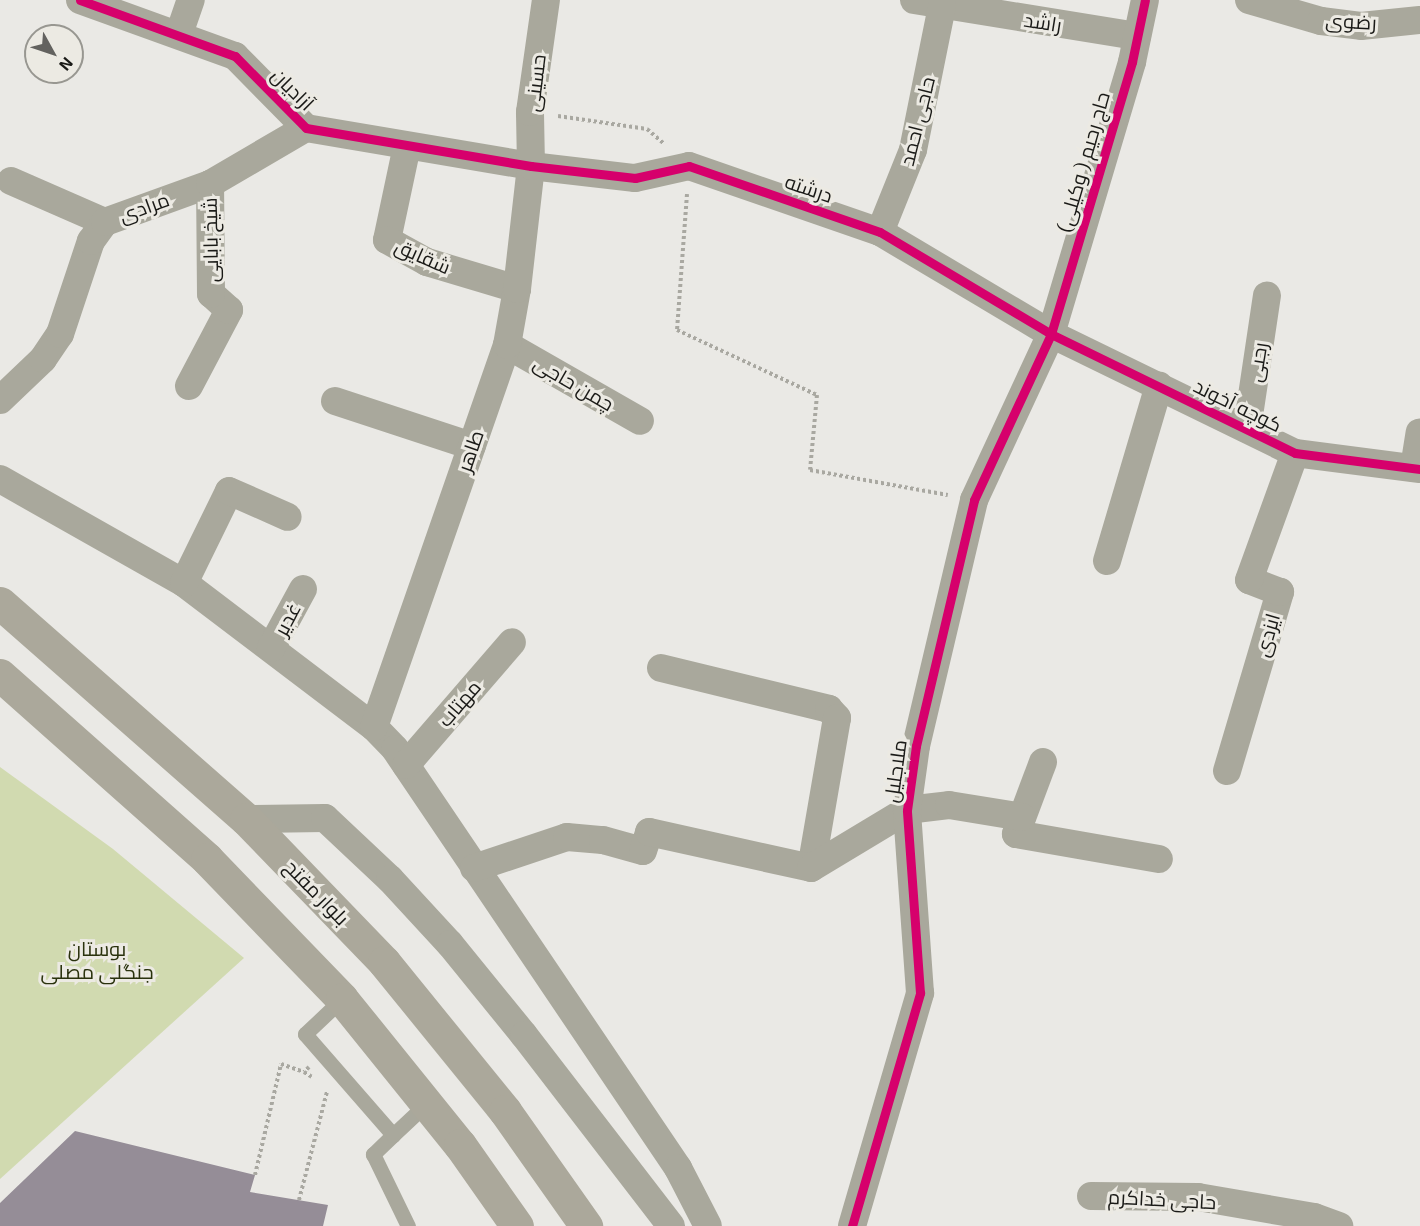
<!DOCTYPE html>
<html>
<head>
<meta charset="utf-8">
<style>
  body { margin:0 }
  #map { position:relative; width:1420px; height:1226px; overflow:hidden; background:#eae9e5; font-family:"Exo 2",Cairo,sans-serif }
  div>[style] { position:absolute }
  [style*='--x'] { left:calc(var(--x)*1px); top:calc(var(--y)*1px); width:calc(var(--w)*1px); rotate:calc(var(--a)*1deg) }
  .green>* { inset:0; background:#d1dab0 }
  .building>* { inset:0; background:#958d97 }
  .path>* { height:4px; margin-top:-2px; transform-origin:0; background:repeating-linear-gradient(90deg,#a9a8a1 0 3px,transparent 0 6px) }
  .lane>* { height:15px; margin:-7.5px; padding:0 7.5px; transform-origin:7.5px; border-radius:7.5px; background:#a9a89c }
  .street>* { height:28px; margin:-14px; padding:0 14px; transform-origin:14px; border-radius:14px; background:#a9a89c }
  .primary>* { height:33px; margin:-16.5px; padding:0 16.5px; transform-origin:16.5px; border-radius:16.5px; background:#aba89b }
  .cycleway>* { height:9px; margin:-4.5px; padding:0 4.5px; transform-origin:4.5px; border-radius:4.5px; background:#d6006c }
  span { translate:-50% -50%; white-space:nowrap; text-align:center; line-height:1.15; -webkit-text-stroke:6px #eceae3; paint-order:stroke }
  .street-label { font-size:20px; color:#1a1a17 }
  .park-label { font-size:20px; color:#2a320d }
  .north { position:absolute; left:24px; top:24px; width:60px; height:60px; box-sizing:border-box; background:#eceae3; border:2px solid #989791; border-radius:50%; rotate:130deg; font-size:16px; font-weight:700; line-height:24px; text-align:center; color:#1a1a17 }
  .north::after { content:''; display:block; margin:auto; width:21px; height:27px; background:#63625f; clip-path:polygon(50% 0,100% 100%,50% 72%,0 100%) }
</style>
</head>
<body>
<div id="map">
  <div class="green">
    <div style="clip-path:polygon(0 767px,113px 849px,244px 958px,0 1179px)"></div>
  </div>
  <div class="building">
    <div style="clip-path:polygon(75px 1131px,255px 1175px,250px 1192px,328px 1205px,323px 1226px,0 1226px,0 1203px)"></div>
  </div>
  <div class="path">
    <div style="--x:558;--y:116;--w:90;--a:8.3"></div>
    <div style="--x:647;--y:129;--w:23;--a:41"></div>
    <div style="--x:687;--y:194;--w:136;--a:94.2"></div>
    <div style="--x:677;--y:330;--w:154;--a:24.9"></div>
    <div style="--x:817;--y:395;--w:75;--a:95.3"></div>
    <div style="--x:810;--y:470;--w:140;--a:10.3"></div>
    <div style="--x:309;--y:1067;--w:7;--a:135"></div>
    <div style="--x:304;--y:1072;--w:9;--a:32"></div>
    <div style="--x:255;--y:1175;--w:114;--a:-76.8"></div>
    <div style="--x:281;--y:1064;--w:24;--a:19"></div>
    <div style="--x:299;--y:1200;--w:112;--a:-75.5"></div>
  </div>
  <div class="lane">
    <div style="--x:342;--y:999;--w:51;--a:136.6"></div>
    <div style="--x:305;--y:1034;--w:134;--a:48.9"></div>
    <div style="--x:393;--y:1135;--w:28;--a:136"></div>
    <div style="--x:373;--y:1154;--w:80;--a:64.1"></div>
    <div style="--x:393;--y:1135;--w:45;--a:-43.2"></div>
  </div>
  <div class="street">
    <div style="--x:80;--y:0;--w:165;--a:19.9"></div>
    <div style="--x:235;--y:56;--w:101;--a:45.4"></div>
    <div style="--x:306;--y:128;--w:228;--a:9.6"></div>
    <div style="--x:531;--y:166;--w:105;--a:6.6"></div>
    <div style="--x:635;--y:178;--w:55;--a:-12.5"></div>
    <div style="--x:689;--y:166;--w:202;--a:19.1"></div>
    <div style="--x:880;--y:232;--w:199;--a:30.8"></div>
    <div style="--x:1051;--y:334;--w:271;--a:26"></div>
    <div style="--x:1295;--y:453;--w:126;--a:7.3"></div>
    <div style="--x:914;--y:0;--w:226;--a:9.2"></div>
    <div style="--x:1249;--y:0;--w:75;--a:16.3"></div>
    <div style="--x:1321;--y:21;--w:40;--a:7.1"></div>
    <div style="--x:1361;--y:26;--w:59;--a:-5.8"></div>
    <div style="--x:179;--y:34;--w:36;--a:-71"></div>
    <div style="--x:407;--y:146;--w:96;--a:102"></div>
    <div style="--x:387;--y:240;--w:46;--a:28.8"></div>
    <div style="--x:427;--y:262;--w:94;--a:16.7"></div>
    <div style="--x:11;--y:181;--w:103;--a:23.6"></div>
    <div style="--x:880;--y:232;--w:88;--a:-68.1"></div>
    <div style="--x:913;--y:150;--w:147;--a:-78.6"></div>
    <div style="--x:507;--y:345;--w:153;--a:29.7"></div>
    <div style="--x:189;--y:386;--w:86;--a:-62.2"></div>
    <div style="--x:229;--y:310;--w:24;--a:-138"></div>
    <div style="--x:211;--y:294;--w:110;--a:-90.5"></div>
    <div style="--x:0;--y:400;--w:59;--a:-43.6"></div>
    <div style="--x:43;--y:359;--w:30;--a:-56"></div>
    <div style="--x:60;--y:334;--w:98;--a:-71.6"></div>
    <div style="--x:91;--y:241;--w:24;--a:-54"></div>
    <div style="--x:105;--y:222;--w:112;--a:-19.9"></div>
    <div style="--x:210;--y:184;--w:111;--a:-30.3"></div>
    <div style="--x:335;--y:401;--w:144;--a:18.2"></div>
    <div style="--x:1247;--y:429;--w:135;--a:-81.5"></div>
    <div style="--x:1414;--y:468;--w:36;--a:-81"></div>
    <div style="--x:0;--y:479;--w:211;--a:29.5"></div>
    <div style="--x:184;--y:583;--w:238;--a:37.2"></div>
    <div style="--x:374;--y:727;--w:30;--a:46"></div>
    <div style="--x:395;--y:749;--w:506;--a:55.96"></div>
    <div style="--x:678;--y:1168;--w:65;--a:62.7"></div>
    <div style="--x:1107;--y:561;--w:183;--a:-73.5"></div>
    <div style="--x:184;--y:583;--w:102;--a:-63.9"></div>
    <div style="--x:229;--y:491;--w:64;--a:23.8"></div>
    <div style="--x:271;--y:648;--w:67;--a:-61.5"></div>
    <div style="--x:661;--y:668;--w:173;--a:13.7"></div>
    <div style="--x:829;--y:709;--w:12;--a:48"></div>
    <div style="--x:837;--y:718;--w:152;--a:99.8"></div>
    <div style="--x:374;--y:727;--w:404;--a:-70.8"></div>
    <div style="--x:507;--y:345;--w:57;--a:-79.9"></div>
    <div style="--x:517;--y:289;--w:124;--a:-83.5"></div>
    <div style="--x:531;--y:166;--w:54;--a:-91.1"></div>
    <div style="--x:530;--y:112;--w:113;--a:-81.9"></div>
    <div style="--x:1043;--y:762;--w:77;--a:110.6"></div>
    <div style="--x:1016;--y:834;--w:145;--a:9.9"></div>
    <div style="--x:406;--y:765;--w:162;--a:-49.2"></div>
    <div style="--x:1227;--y:771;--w:187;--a:-73.5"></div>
    <div style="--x:1280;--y:592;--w:33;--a:-159"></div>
    <div style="--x:1249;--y:580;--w:135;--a:-70.1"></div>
    <div style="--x:246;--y:819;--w:79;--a:-0.7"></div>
    <div style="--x:325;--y:818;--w:89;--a:43.2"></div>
    <div style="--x:390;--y:879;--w:88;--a:47.3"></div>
    <div style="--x:450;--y:944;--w:117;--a:50.9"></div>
    <div style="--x:524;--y:1035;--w:241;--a:52.4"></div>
    <div style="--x:474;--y:868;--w:98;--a:-18.4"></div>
    <div style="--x:567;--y:837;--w:36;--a:5"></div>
    <div style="--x:603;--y:840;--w:41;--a:15.4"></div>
    <div style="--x:643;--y:851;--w:20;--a:-72"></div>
    <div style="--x:649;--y:832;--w:166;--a:12.5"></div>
    <div style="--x:811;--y:868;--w:112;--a:-31.1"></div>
    <div style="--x:907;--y:810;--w:42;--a:-6.8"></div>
    <div style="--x:949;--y:805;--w:74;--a:9.3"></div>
    <div style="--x:1091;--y:1196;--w:107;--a:0.5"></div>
    <div style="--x:1198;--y:1197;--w:118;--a:9.8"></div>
    <div style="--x:1314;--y:1217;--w:27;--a:20"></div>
    <div style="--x:852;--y:1226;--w:243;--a:-73.7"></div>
    <div style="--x:920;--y:993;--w:183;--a:-94.1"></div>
    <div style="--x:907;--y:810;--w:65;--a:-82"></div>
    <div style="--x:916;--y:746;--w:253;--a:-76.7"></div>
    <div style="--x:974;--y:500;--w:183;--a:-65.1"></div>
    <div style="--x:1051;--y:334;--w:284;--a:-73.4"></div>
    <div style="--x:1132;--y:62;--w:63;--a:-78.2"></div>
  </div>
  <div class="primary">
    <div style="--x:0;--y:603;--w:327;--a:41.3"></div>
    <div style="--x:246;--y:819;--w:199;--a:46"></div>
    <div style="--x:384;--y:962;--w:192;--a:50.9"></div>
    <div style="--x:505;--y:1111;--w:141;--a:54.8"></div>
    <div style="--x:0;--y:675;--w:277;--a:41.6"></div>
    <div style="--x:207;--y:859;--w:194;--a:46"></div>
    <div style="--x:342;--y:999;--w:188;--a:51.1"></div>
    <div style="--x:460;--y:1145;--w:99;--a:54.9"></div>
  </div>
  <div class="cycleway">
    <div style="--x:80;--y:0;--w:165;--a:19.9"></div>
    <div style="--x:235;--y:56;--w:101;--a:45.4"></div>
    <div style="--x:306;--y:128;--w:228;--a:9.6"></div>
    <div style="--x:531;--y:166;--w:105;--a:6.6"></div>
    <div style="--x:635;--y:178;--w:55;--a:-12.5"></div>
    <div style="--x:689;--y:166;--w:202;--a:19.1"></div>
    <div style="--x:880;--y:232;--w:199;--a:30.8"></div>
    <div style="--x:1051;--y:334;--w:271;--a:26"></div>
    <div style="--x:1295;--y:453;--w:126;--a:7.3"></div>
    <div style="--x:852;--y:1226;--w:243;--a:-73.7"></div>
    <div style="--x:920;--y:993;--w:183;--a:-94.1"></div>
    <div style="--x:907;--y:810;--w:65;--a:-82"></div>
    <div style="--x:916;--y:746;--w:253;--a:-76.7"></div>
    <div style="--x:974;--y:500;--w:183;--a:-65.1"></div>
    <div style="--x:1051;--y:334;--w:284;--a:-73.4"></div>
    <div style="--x:1132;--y:62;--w:63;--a:-78.2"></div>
  </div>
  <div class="street-label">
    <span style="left:1351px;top:21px;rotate:3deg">رضوی</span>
    <span style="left:1043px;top:22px;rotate:9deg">راشد</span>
    <span style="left:535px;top:83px;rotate:-83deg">حسینی</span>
    <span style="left:293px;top:89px;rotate:45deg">آزادیان</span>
    <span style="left:917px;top:121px;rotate:-76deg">حاجی احمد</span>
    <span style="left:1083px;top:162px;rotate:-74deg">حاج رحیم ( وکیلی)</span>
    <span style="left:809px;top:188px;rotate:19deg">درشته</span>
    <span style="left:144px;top:207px;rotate:-20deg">مرادی</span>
    <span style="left:210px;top:240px;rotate:-91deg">شیخ بابایی</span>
    <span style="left:423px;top:256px;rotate:24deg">شقایق</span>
    <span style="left:1257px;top:362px;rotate:-81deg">رجبی</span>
    <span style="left:574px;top:383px;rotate:30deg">چمن حاجی</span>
    <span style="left:1238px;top:405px;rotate:26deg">کوچه آخوند</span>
    <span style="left:470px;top:451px;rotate:-71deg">طاهر</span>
    <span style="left:287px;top:619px;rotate:-62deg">غدیر</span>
    <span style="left:1267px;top:635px;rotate:-74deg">ایزدی</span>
    <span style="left:459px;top:703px;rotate:-49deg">مهتاب</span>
    <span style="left:895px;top:771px;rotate:-82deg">ملاجلیل</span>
    <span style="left:317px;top:892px;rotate:46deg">بلوار مفتح</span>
    <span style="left:1162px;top:1199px;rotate:3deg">حاجی خداکرم</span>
  </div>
  <div class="park-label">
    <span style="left:97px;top:960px">بوستان<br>جنگلی مصلی</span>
  </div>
  <div class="north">N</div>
</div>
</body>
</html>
